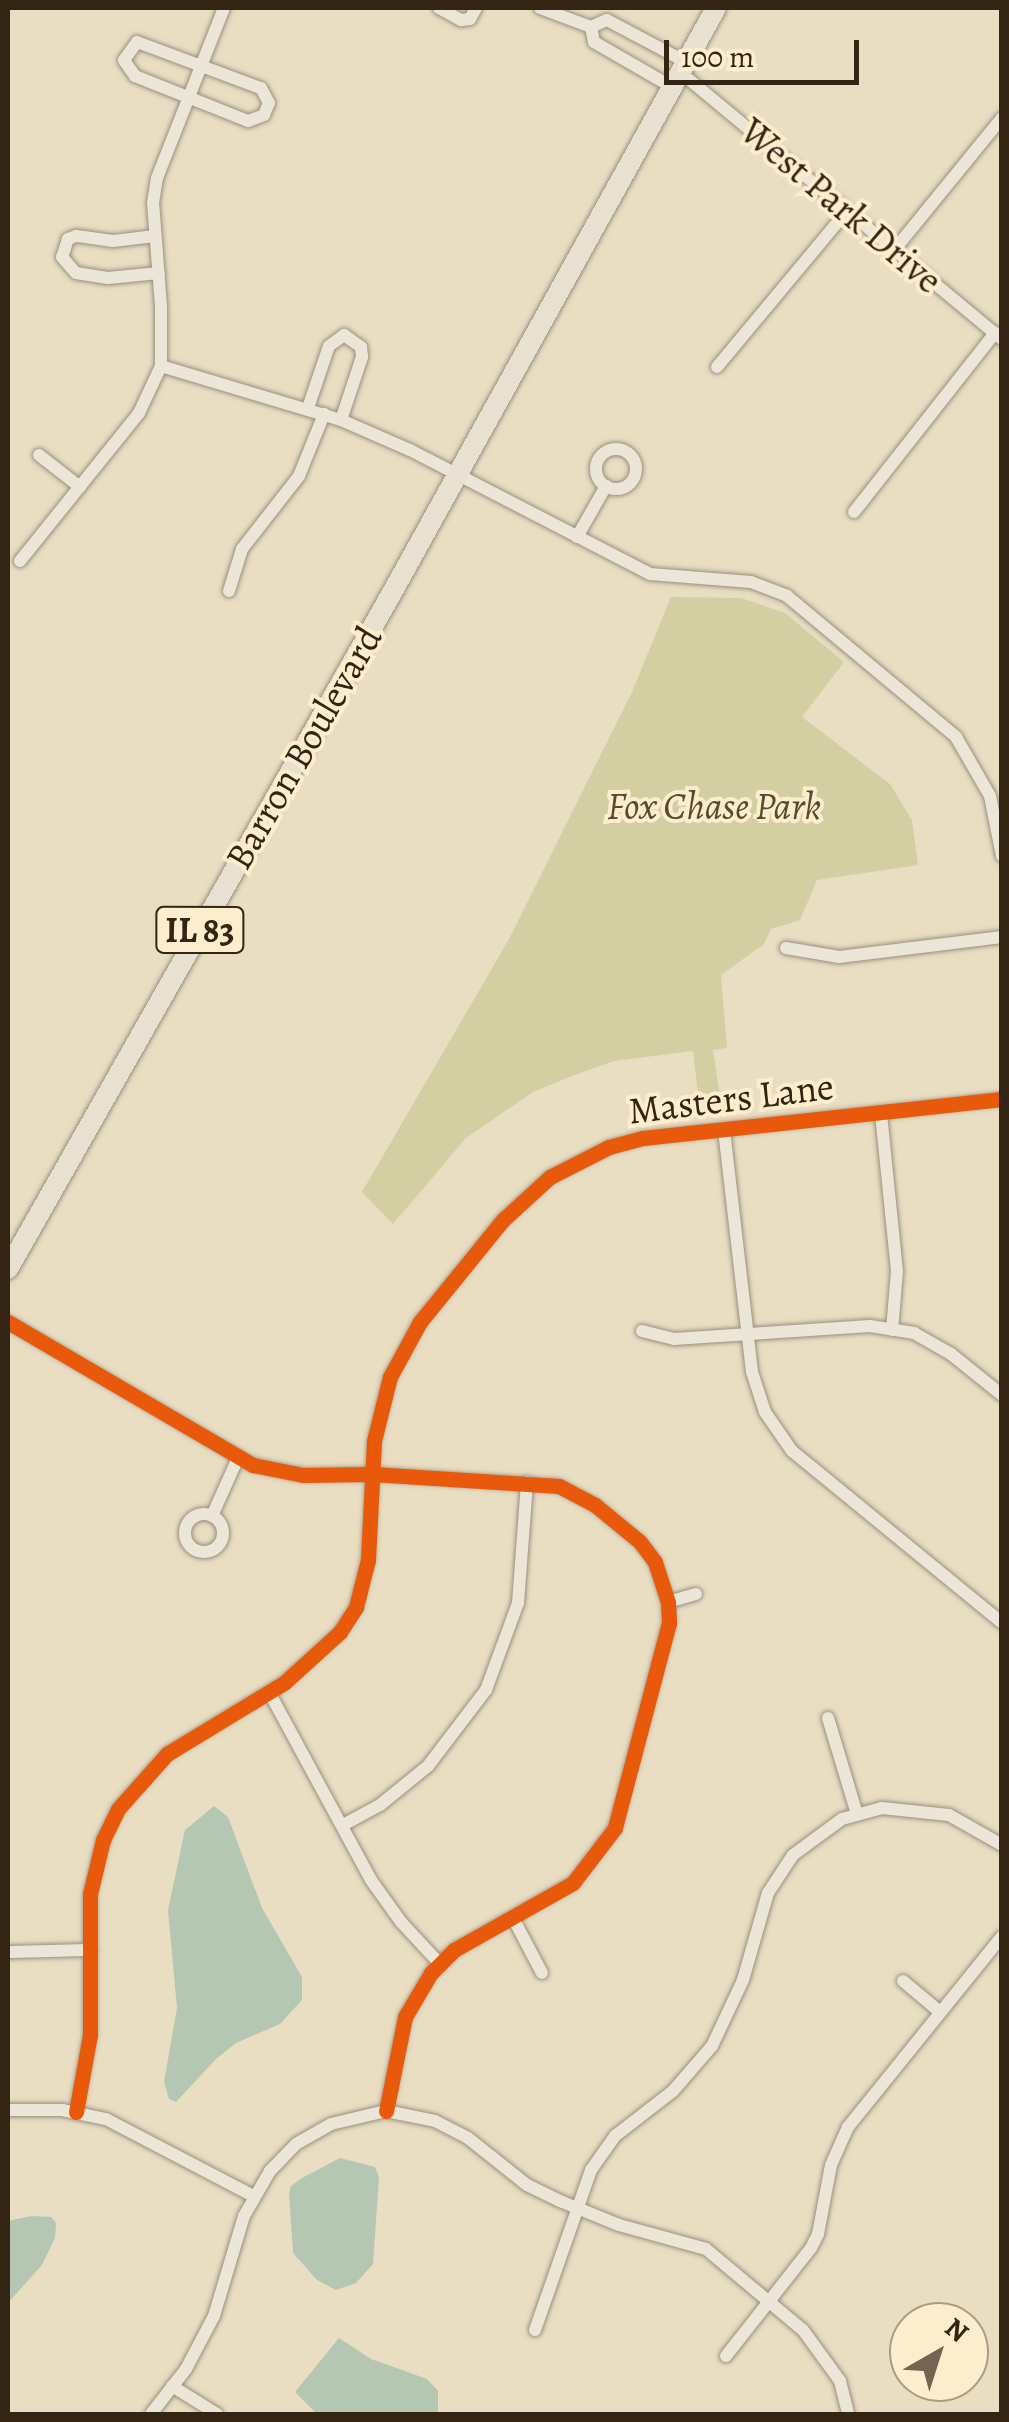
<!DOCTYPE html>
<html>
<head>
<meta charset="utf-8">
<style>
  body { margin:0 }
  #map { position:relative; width:1009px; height:2422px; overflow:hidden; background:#e9ddc2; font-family:Alegreya,serif }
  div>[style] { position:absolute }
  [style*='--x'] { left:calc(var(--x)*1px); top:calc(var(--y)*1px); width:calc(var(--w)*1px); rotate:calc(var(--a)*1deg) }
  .green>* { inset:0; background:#d4cfa3 }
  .water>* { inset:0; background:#b4c7b3 }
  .roads { filter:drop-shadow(0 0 2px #99907f) drop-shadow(0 0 2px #99907f) }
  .minor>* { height:12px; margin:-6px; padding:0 6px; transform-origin:6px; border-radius:6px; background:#ece6d8 }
  .minor>.ring { margin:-6px; padding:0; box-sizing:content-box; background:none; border:12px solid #ece6d8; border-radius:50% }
  .primary>* { height:20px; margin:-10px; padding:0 10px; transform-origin:10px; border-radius:10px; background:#e8e1d1 }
  .cycleway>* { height:15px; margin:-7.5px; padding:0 7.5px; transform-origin:7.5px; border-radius:7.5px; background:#e8590c }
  span { translate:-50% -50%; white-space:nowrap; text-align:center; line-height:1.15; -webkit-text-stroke:8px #fcedcc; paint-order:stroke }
  .shield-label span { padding:2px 8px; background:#fcedcc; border:2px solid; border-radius:8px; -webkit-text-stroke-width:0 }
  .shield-label { font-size:35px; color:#332414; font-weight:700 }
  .street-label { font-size:38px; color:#332414 }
  .park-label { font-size:38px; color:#574c31; font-style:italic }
  .frame { position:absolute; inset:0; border:10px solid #332414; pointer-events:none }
  .north { position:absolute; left:889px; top:2302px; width:100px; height:100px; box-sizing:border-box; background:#fcedcc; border:2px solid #ac9d82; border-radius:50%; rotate:39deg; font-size:28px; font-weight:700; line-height:40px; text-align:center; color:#332414 }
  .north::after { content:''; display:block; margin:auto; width:35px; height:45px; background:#736551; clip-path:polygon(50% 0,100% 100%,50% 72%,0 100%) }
  .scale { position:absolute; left:664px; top:40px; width:195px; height:45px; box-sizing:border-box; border:5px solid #332414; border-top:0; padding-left:12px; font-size:30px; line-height:35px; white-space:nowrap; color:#332414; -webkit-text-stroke:8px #fcedcc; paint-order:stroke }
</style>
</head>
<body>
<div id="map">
  <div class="green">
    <div style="clip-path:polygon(671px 597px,741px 598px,785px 613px,844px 662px,802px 717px,890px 784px,912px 820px,918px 865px,817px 880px,800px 920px,771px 929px,764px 944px,721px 975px,727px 1048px,713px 1050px,722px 1110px,700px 1111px,693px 1051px,614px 1061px,572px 1076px,533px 1092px,466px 1138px,393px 1224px,362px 1192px,509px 939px,632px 692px)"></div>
  </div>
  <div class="water">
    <div style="clip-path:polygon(214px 1806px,228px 1817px,262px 1908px,302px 1977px,302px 2000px,280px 2024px,236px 2043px,216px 2059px,176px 2102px,169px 2099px,164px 2082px,177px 2008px,168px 1910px,185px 1830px)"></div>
    <div style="clip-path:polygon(340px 2158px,375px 2167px,379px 2177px,373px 2264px,356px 2283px,336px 2290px,317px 2280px,293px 2253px,289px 2193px,291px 2186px,302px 2178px)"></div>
    <div style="clip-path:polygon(31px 2216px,51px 2217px,56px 2223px,55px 2238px,42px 2265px,8px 2303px,8px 2221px)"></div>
    <div style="clip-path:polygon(339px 2338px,371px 2359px,427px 2379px,438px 2391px,438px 2414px,317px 2414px,295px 2392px)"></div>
  </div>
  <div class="roads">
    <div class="minor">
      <div style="--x:439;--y:8;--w:25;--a:29"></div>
      <div style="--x:461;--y:20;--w:9;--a:-6"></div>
      <div style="--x:470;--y:19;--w:13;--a:-61"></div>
      <div style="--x:540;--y:8;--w:54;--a:20.4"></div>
      <div style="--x:137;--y:42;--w:132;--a:20.4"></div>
      <div style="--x:261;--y:88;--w:17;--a:62"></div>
      <div style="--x:269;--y:103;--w:13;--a:113"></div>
      <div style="--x:264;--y:115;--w:17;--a:159"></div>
      <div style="--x:248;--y:121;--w:122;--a:-158.3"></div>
      <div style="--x:135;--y:76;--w:19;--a:-125"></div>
      <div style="--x:124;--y:60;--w:22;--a:-54"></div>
      <div style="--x:680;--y:72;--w:418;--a:39.7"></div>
      <div style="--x:672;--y:87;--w:90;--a:-150"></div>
      <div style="--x:594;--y:42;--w:15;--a:-101"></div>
      <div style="--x:591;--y:27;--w:17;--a:-24"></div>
      <div style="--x:607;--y:20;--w:89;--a:28"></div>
      <div style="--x:155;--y:236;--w:42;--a:173.2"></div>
      <div style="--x:113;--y:241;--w:37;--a:-172"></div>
      <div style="--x:76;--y:236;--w:9;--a:159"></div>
      <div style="--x:68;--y:239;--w:19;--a:108"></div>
      <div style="--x:62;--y:257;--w:21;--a:49"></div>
      <div style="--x:76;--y:273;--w:32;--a:9"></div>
      <div style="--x:108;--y:278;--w:51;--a:-5.6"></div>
      <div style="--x:895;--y:249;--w:169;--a:-50.8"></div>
      <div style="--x:161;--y:366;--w:188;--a:16.7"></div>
      <div style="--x:341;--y:420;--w:75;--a:23.5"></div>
      <div style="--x:410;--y:450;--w:270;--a:27.3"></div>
      <div style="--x:650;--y:574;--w:101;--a:4.5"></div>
      <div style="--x:751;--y:582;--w:39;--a:21"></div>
      <div style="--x:787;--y:596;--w:220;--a:39.8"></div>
      <div style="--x:956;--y:737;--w:68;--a:60"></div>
      <div style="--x:990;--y:796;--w:61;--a:78.7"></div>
      <div style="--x:717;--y:367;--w:204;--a:-50.2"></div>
      <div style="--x:308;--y:408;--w:65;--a:-71.3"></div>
      <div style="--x:329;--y:346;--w:19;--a:-36"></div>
      <div style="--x:344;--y:335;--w:21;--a:35"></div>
      <div style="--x:361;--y:347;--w:10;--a:84"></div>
      <div style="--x:362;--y:357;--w:66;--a:108.4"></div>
      <div class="ring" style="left:596px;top:449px;width:28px;height:28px"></div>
      <div style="--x:39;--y:455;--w:52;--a:38"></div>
      <div style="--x:854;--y:512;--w:228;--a:-51.8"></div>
      <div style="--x:577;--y:537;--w:59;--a:-60.4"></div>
      <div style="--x:20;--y:561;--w:190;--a:-51.2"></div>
      <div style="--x:139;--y:413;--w:52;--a:-64.9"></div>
      <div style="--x:161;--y:366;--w:60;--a:-90"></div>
      <div style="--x:161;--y:306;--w:103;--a:-94.4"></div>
      <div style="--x:153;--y:203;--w:25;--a:-81"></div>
      <div style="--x:157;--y:178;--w:183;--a:-68.5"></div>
      <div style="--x:229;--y:591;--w:44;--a:-72.8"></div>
      <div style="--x:242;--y:549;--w:93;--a:-52"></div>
      <div style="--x:299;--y:476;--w:67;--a:-68"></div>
      <div style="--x:786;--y:948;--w:54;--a:9.6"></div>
      <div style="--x:839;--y:957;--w:164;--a:-7"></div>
      <div style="--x:881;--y:1114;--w:158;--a:84.2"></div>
      <div style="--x:897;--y:1271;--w:59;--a:94.8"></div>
      <div style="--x:724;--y:1130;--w:244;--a:83.4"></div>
      <div style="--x:752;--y:1372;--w:42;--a:72"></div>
      <div style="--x:765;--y:1412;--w:47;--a:55.3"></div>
      <div style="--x:792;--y:1451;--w:271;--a:39.3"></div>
      <div style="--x:8;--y:1322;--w:284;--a:30.3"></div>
      <div style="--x:253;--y:1465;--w:51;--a:11.3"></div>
      <div style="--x:303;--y:1475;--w:69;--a:-0.8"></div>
      <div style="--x:372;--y:1474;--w:187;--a:3.7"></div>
      <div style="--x:559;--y:1486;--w:41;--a:27.8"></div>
      <div style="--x:595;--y:1505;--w:58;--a:39.4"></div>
      <div style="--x:640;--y:1542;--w:25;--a:53"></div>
      <div style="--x:655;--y:1562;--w:42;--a:72"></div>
      <div style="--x:668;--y:1602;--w:21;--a:87"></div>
      <div style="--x:669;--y:1623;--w:212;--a:104.8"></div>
      <div style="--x:615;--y:1828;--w:69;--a:127.4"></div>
      <div style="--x:573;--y:1883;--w:137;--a:150.6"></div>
      <div style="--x:454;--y:1950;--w:33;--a:135"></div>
      <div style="--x:431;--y:1973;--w:51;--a:120.6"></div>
      <div style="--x:405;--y:2017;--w:96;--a:101.4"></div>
      <div style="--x:642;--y:1331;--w:33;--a:14"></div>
      <div style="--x:674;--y:1339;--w:196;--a:-3.8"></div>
      <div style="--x:870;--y:1326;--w:45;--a:9"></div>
      <div style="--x:914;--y:1333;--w:43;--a:29.6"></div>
      <div style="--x:951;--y:1354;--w:65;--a:38.8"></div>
      <div class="ring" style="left:185px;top:1514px;width:26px;height:26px"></div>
      <div style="--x:212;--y:1516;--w:64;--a:-65.9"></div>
      <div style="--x:668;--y:1602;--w:29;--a:-16"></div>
      <div style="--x:269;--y:1692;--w:214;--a:61.5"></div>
      <div style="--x:371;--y:1880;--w:52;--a:54.5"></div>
      <div style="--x:401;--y:1922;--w:57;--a:47.1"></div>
      <div style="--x:828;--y:1718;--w:100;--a:73.2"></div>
      <div style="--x:343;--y:1825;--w:42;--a:-28.4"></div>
      <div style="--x:380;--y:1805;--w:62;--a:-39.1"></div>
      <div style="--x:428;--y:1766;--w:96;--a:-52.7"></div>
      <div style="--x:486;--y:1690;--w:93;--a:-69.8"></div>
      <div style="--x:518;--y:1603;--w:121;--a:-85.7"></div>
      <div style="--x:513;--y:1918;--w:62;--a:62.2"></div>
      <div style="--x:8;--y:1952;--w:83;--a:-1.4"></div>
      <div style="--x:903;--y:1981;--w:48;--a:40"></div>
      <div style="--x:8;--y:2110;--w:54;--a:0"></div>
      <div style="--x:62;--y:2110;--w:45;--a:11.6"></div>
      <div style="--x:106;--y:2119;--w:166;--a:27.6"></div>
      <div style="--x:76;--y:2112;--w:78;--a:-79.7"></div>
      <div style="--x:90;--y:2035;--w:141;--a:-90"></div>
      <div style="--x:90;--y:1894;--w:56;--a:-76.5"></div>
      <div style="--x:103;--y:1840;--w:34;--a:-64"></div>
      <div style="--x:118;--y:1809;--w:74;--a:-48.3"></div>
      <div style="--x:167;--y:1754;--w:137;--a:-31.3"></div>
      <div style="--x:284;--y:1683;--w:76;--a:-42.3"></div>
      <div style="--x:340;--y:1632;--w:30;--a:-57"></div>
      <div style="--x:356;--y:1607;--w:49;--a:-75.7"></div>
      <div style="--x:368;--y:1560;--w:119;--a:-87.1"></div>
      <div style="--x:374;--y:1441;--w:66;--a:-76"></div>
      <div style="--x:390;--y:1377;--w:63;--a:-61.4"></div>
      <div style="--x:420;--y:1322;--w:132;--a:-50.9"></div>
      <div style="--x:503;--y:1220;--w:64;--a:-42.5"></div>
      <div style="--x:550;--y:1177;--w:66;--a:-27"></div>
      <div style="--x:609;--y:1147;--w:35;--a:-15"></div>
      <div style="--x:643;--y:1138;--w:361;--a:-6.2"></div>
      <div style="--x:535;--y:2330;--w:170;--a:-70.7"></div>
      <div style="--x:591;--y:2170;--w:42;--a:-54.8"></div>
      <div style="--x:615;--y:2136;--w:73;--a:-37.8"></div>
      <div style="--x:673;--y:2091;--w:60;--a:-49.1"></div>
      <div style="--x:712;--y:2046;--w:73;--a:-64.8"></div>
      <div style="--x:743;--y:1980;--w:91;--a:-74"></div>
      <div style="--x:768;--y:1893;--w:45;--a:-56.7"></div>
      <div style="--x:793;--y:1855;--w:61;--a:-36.3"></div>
      <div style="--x:842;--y:1819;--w:41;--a:-15.4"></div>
      <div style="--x:882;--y:1808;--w:67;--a:6"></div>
      <div style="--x:949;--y:1815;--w:61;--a:29.5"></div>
      <div style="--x:726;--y:2356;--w:137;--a:-51.8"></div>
      <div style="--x:811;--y:2248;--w:16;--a:-63"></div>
      <div style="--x:818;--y:2234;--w:70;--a:-79.3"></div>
      <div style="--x:831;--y:2165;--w:42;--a:-65.9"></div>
      <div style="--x:848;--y:2127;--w:245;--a:-51.1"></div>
      <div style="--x:172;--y:2386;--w:53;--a:31.9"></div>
      <div style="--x:151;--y:2414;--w:57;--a:-52.1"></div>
      <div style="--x:186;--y:2369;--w:60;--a:-62.2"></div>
      <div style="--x:214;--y:2316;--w:104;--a:-73.3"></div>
      <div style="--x:244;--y:2216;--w:52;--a:-60"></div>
      <div style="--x:270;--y:2171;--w:37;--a:-46"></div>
      <div style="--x:296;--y:2144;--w:40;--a:-29.7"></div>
      <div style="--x:331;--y:2124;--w:57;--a:-13.3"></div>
      <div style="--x:386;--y:2111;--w:50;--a:11.5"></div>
      <div style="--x:435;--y:2121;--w:37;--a:27"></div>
      <div style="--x:468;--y:2138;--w:75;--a:38.5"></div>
      <div style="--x:527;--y:2185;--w:37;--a:26"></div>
      <div style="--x:560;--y:2201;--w:64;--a:22.1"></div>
      <div style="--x:619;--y:2225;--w:90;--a:15.4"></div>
      <div style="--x:706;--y:2249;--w:126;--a:39.9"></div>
      <div style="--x:803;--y:2330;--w:63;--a:54"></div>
      <div style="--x:840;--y:2381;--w:34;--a:76"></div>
    </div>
    <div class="primary">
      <div style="--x:8;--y:1269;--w:780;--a:-60.41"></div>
      <div style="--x:393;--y:591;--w:666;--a:-61.01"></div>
    </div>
  </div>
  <div class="cycleway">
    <div style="--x:8;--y:1322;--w:284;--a:30.3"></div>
    <div style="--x:253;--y:1465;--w:51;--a:11.3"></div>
    <div style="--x:303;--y:1475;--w:69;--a:-0.8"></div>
    <div style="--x:372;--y:1474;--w:187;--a:3.7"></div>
    <div style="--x:559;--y:1486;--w:41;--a:27.8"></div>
    <div style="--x:595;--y:1505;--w:58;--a:39.4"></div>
    <div style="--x:640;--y:1542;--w:25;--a:53"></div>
    <div style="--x:655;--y:1562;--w:42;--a:72"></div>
    <div style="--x:668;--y:1602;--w:21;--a:87"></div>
    <div style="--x:669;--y:1623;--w:212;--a:104.8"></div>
    <div style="--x:615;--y:1828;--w:69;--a:127.4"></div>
    <div style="--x:573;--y:1883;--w:137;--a:150.6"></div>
    <div style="--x:454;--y:1950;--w:33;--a:135"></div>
    <div style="--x:431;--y:1973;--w:51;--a:120.6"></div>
    <div style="--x:405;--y:2017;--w:96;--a:101.4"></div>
    <div style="--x:76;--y:2112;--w:78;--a:-79.7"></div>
    <div style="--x:90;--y:2035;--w:141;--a:-90"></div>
    <div style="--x:90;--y:1894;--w:56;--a:-76.5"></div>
    <div style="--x:103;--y:1840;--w:34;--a:-64"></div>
    <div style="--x:118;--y:1809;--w:74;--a:-48.3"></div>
    <div style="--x:167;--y:1754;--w:137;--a:-31.3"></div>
    <div style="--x:284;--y:1683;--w:76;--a:-42.3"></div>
    <div style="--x:340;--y:1632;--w:30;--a:-57"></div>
    <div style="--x:356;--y:1607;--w:49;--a:-75.7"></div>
    <div style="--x:368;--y:1560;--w:119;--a:-87.1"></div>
    <div style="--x:374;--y:1441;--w:66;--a:-76"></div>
    <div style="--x:390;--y:1377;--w:63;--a:-61.4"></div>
    <div style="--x:420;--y:1322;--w:132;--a:-50.9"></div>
    <div style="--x:503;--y:1220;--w:64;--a:-42.5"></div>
    <div style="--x:550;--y:1177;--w:66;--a:-27"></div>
    <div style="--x:609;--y:1147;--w:35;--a:-15"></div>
    <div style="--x:643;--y:1138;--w:361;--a:-6.2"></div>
  </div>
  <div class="shield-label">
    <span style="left:200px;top:930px">IL 83</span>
  </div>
  <div class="street-label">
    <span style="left:841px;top:206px;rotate:40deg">West Park Drive</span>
    <span style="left:304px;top:748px;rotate:-60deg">Barron Boulevard</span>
    <span style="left:731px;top:1099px;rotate:-7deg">Masters Lane</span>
  </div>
  <div class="park-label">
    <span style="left:714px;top:807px">Fox Chase Park</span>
  </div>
  <div class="frame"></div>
  <div class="north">N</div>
  <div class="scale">100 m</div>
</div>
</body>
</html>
